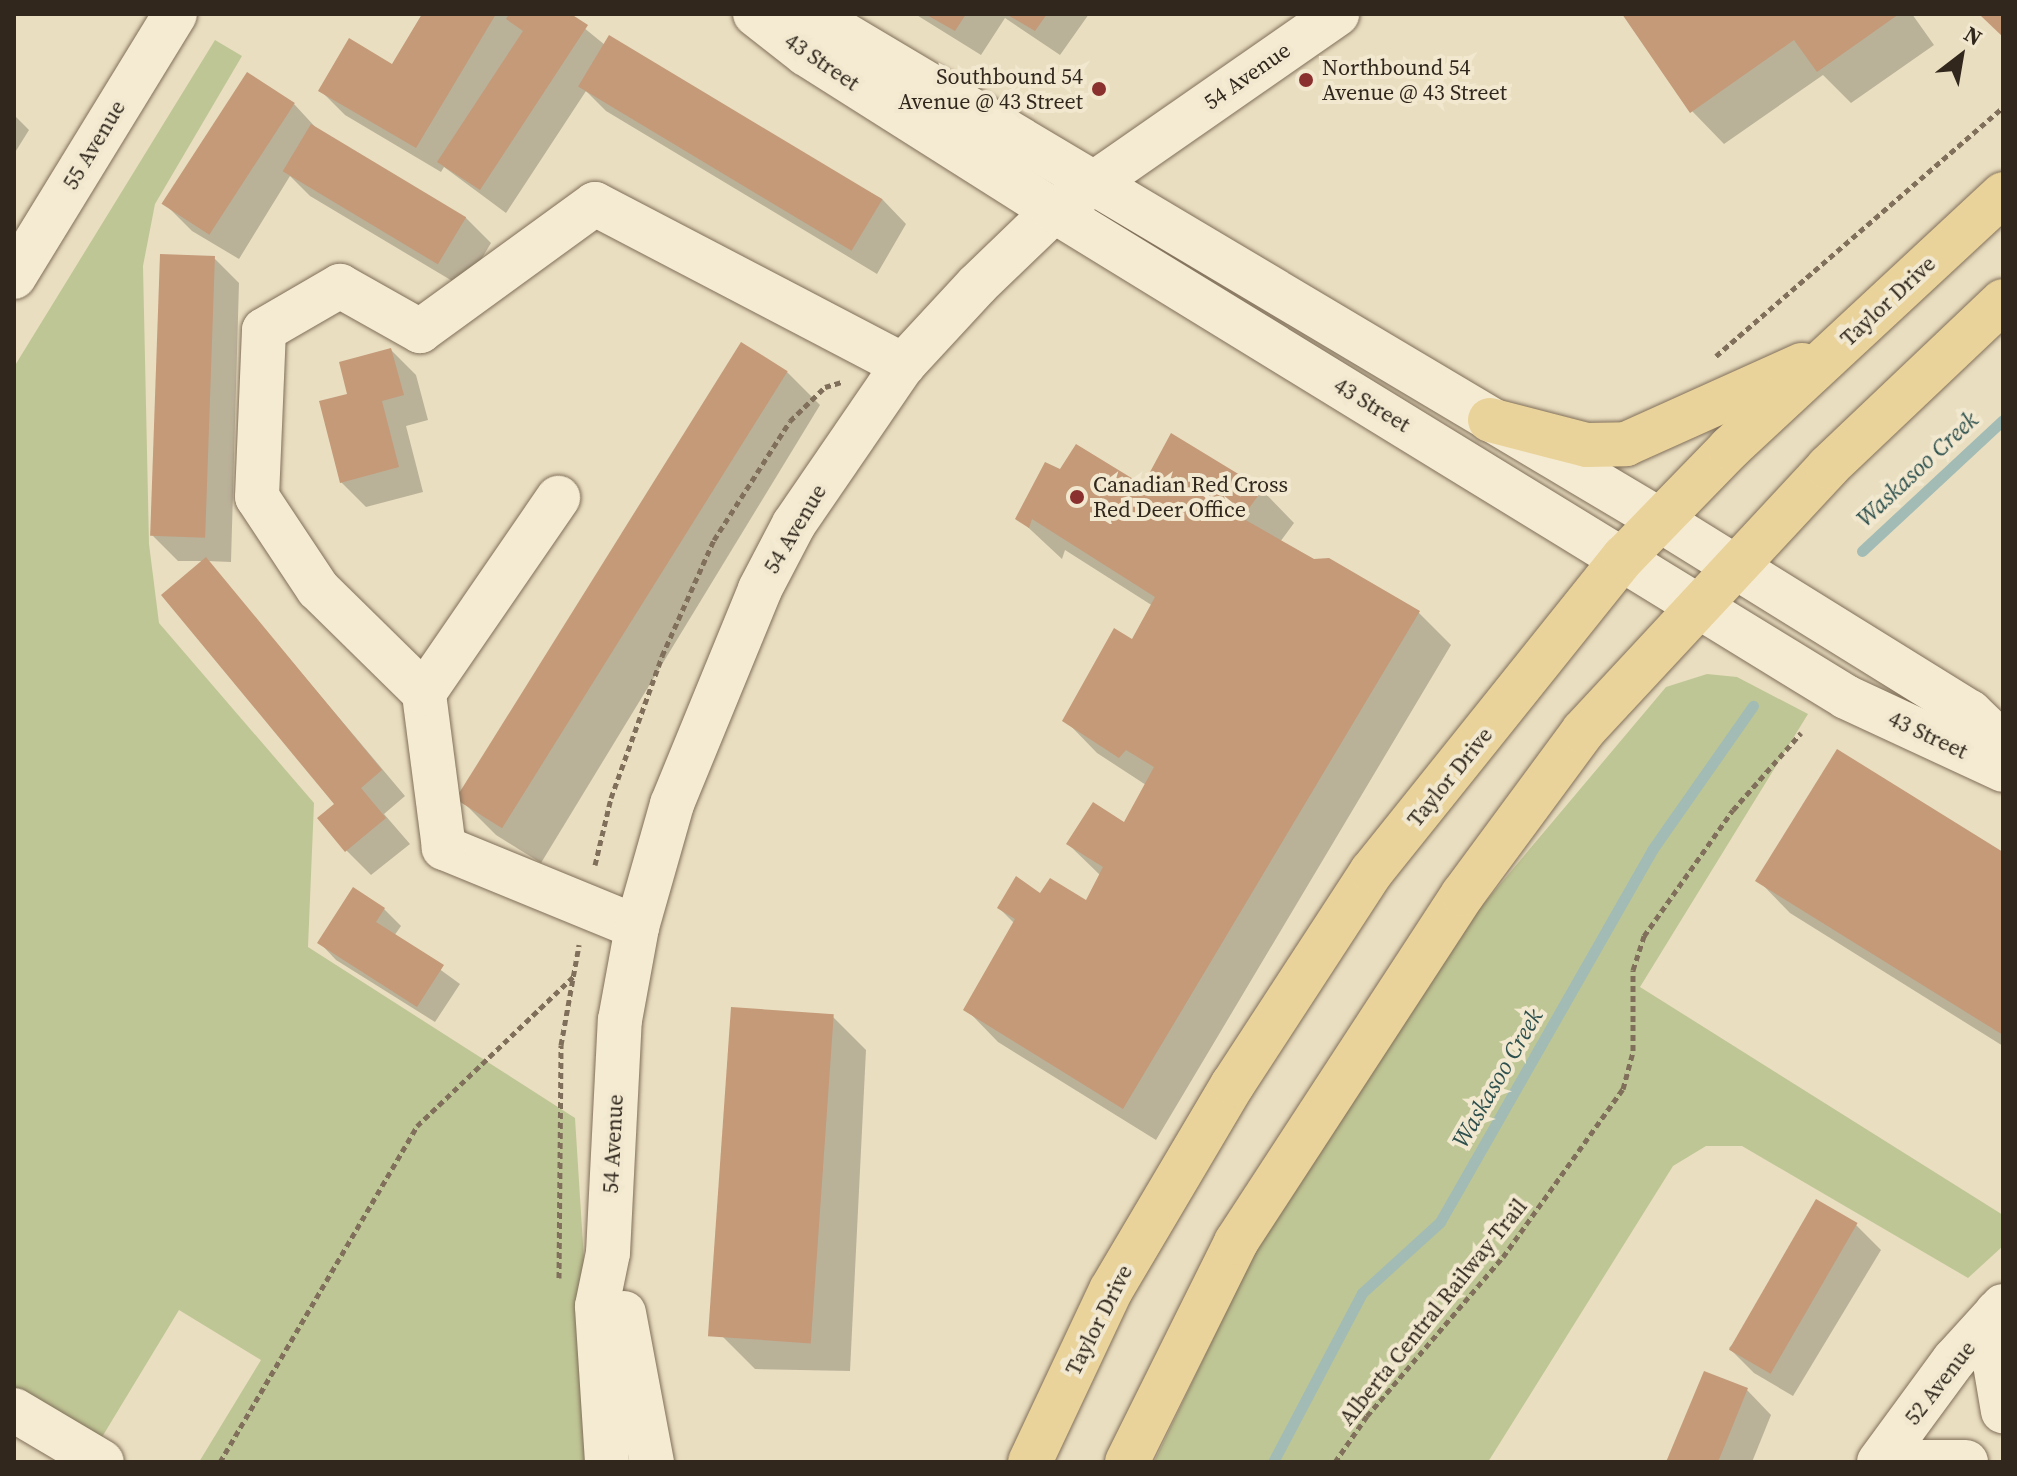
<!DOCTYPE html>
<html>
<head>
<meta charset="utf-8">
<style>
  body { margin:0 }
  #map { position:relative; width:2017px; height:1476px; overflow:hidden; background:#e9dec0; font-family:"Source Serif 4",serif }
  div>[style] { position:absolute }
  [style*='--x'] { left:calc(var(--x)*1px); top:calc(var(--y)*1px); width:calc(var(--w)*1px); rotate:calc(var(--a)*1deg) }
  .green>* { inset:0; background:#bfc695 }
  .shadow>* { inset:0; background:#0003 }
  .stream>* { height:11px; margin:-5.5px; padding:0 5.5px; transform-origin:5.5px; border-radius:5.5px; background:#a2bcb5 }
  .building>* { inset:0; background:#c49a79; transform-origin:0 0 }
  .path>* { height:5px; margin-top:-2.5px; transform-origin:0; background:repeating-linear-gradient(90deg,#806f5a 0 6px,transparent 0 10px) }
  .roads { filter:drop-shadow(0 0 2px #806f5a) drop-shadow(0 0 2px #806f5a) }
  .minor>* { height:44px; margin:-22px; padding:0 22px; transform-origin:22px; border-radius:22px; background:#f5ebd2 }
  .major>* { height:44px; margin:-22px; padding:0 22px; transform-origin:22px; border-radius:22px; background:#ead39a }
  .dots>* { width:22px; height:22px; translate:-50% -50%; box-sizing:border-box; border:4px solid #f1e8cf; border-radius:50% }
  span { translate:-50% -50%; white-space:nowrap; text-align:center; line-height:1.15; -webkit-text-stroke:8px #f1e8cf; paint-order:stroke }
  .street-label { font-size:22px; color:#31271d }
  .poi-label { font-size:22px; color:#31271d }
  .left { translate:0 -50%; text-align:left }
  .right { translate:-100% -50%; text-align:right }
  .water-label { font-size:24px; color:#2d504e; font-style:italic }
  .frame { position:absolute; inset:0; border:16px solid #31271d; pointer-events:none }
  .north { position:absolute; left:1921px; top:16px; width:80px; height:80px; -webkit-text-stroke:6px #f1e8cf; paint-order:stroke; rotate:31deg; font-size:22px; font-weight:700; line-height:32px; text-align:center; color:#31271d }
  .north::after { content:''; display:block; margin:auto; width:28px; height:36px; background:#31271d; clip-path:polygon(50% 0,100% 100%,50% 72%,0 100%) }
</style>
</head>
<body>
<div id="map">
  <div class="green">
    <div style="clip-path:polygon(215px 40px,242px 56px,155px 204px,143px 266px,149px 544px,159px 623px,314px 803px,308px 947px,575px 1118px,590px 1355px,603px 1462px,199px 1462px,261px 1360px,179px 1310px,99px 1442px,14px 1391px,14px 367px)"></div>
    <div style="clip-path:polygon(1707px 674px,1737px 677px,1808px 714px,1640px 987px,2003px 1215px,2003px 1246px,1968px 1278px,1742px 1146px,1706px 1146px,1673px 1166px,1488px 1462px,1154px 1462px,1246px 1270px,1311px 1151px,1449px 945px,1666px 687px)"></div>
  </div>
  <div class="shadow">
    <div style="clip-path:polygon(424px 14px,567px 14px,605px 45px,882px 199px,906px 224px,877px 274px,606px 111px,586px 91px,506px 213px,444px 167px,441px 172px,345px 115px,320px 90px,393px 67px)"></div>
    <div style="clip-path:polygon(915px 14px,1089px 14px,1060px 55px,1005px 18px,981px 55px)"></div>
    <div style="clip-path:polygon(1624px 14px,1912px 14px,1934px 45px,1851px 103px,1823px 75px,1724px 144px,1692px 111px)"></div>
    <div style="clip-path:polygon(294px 104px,318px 130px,466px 218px,491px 243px,464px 288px,310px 196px,290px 176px,239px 259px,192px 231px,167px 206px)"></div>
    <div style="clip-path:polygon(14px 115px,29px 130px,14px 154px)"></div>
    <div style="clip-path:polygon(214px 258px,239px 283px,231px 562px,207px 561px,405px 796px,384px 814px,410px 844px,371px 875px,346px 850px,336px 804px,205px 561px,178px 561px,153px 536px)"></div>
    <div style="clip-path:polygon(742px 345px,787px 372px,820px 405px,541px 863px,496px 835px,464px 803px)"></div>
    <div style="clip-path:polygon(391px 350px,416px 375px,428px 420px,406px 426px,423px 492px,366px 507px,341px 482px,349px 395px)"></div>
    <div style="clip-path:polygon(1061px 472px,1143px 488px,1262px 490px,1294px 523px,1280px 542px,1418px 612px,1451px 645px,1156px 1140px,998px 1042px,966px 1009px,1015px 924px,999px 908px,1041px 895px,1087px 903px,1101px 876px,1068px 844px,1125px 824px,1146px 785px,1097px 753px,1065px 720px,1133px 641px,1153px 606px,1065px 550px,1062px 559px,1018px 518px)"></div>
    <div style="clip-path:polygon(2003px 855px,2003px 1046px,1790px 913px,1758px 880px)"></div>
    <div style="clip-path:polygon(384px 909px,401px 926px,394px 936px,460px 984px,435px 1022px,336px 960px,320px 943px)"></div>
    <div style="clip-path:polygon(833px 1017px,866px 1050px,850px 1371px,755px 1369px,722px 1336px)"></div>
    <div style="clip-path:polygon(1856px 1225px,1881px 1250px,1793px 1396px,1754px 1373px,1729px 1348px)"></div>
    <div style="clip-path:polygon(1747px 1390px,1771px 1415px,1752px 1462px,1669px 1462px)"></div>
  </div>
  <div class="stream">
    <div style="--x:1862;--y:551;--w:192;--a:-42.9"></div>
    <div style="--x:1273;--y:1462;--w:191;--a:-62.2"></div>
    <div style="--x:1362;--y:1293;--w:105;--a:-42.3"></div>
    <div style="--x:1440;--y:1222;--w:428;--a:-60.3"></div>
    <div style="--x:1652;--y:850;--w:176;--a:-55"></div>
  </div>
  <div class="building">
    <div style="clip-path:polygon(422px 14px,496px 14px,416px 148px,318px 91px,349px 38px,392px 64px)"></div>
    <div style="clip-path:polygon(509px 14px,571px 14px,588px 25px,480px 190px,437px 162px,523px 31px,506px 19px)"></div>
    <div style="clip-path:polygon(925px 14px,966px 14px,955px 31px)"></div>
    <div style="clip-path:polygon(1006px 14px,1047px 14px,1035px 31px)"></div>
    <div style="clip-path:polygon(1622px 14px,1899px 14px,1817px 72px,1794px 40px,1690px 113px)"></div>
    <div style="clip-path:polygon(1982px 14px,2003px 14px,2003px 37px,1981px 16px)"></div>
    <div style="left:609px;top:35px;width:319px;height:60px;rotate:31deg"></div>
    <div style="left:247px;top:72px;width:57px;height:157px;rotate:33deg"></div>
    <div style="left:311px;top:124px;width:181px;height:55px;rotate:31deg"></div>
    <div style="left:160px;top:254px;width:55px;height:282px;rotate:2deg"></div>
    <div style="left:741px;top:342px;width:55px;height:539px;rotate:32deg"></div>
    <div style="clip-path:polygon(391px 348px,404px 395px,382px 401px,399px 467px,340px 483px,319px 401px,347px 394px,339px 362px)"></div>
    <div style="clip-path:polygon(1171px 433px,1263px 489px,1242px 518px,1314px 559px,1329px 558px,1420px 611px,1123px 1109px,963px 1010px,1015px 919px,997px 908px,1016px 876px,1040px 893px,1050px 878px,1086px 900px,1103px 867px,1066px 844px,1093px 802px,1124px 822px,1154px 767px,1126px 750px,1119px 758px,1062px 721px,1114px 628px,1132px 639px,1155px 597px,1032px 519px,1029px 528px,1015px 519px,1045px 462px,1060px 469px,1076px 444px,1143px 485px)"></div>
    <div style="clip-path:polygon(206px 557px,382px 770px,361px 788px,386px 818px,345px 852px,317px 818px,334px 804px,161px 595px)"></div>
    <div style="clip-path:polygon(1837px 749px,2003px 852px,2003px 1035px,1755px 881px)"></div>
    <div style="clip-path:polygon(353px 887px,385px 908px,376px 922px,444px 965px,417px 1007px,317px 943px)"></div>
    <div style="left:731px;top:1007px;width:103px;height:330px;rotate:4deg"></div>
    <div style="left:1816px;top:1199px;width:48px;height:174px;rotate:30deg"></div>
    <div style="clip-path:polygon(1704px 1371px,1748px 1388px,1718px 1462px,1666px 1462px)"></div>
  </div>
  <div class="path">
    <div style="--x:1716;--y:356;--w:380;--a:-40.9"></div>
    <div style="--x:595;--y:865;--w:69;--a:-76.6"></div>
    <div style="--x:611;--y:798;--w:151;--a:-70.2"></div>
    <div style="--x:662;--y:656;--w:127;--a:-65.9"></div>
    <div style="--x:714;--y:540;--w:141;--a:-57.4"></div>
    <div style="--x:790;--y:421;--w:49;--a:-44.2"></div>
    <div style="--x:825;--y:387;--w:17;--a:-17"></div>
    <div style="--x:559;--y:1278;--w:233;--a:-89.5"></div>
    <div style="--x:561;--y:1045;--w:102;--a:-79.8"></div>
    <div style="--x:220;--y:1462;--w:389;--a:-59.6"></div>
    <div style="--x:417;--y:1126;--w:216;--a:-43.7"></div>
    <div style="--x:1335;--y:1462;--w:56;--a:-55.2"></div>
    <div style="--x:1367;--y:1416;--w:209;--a:-49.5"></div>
    <div style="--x:1503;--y:1257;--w:206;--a:-54.5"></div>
    <div style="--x:1623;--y:1089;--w:39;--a:-75"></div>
    <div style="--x:1633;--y:1051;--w:81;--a:-90"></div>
    <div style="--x:1633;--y:970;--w:36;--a:-72"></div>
    <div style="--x:1644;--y:936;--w:154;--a:-54.8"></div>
    <div style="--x:1733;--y:810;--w:103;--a:-48.6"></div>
  </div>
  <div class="roads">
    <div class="minor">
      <div style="--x:755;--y:14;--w:65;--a:38.1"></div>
      <div style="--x:806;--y:54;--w:294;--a:32.3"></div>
      <div style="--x:1054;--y:211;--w:929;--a:31.53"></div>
      <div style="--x:1846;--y:697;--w:173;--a:24.9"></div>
      <div style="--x:810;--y:14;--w:989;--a:30.77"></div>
      <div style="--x:1660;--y:520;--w:365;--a:31.8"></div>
      <div style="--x:1970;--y:712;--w:46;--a:44.1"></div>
      <div style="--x:14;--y:277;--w:308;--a:-58.5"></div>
      <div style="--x:424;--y:693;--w:237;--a:-55.5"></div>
      <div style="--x:637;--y:927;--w:209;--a:-157.7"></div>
      <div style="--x:444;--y:848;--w:156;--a:-97.4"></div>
      <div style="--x:424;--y:693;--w:148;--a:-135.5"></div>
      <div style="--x:318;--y:589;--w:110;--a:-123.5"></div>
      <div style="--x:257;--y:497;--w:167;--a:-87.6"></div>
      <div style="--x:264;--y:330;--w:88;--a:-30.1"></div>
      <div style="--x:340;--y:286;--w:92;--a:29.4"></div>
      <div style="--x:420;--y:331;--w:216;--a:-36"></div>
      <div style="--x:595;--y:204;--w:348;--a:27.6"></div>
      <div style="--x:1997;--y:1312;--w:46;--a:93.7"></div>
      <div style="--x:1994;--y:1358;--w:54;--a:80.4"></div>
      <div style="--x:624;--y:1313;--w:152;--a:79.4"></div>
      <div style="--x:14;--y:1410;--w:102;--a:30.6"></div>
      <div style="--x:607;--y:1462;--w:156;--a:-93.7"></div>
      <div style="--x:597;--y:1306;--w:54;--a:-78.3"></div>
      <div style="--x:608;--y:1253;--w:233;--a:-87.1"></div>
      <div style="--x:620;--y:1020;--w:95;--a:-79.6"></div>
      <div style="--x:637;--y:927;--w:128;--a:-74.1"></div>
      <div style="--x:672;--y:804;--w:232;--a:-67.7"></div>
      <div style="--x:760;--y:589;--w:73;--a:-62.4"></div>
      <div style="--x:794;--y:524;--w:193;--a:-55.6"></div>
      <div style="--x:903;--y:365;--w:109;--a:-47.2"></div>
      <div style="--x:977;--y:285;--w:107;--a:-43.9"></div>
      <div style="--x:1054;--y:211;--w:345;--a:-34.8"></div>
      <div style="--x:1879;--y:1462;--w:127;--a:-53.7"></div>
      <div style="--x:1954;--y:1360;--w:73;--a:-47.8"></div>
      <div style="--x:1896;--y:1462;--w:70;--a:0"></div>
    </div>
    <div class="major">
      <div style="--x:1490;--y:420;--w:100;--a:14.5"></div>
      <div style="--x:1587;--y:445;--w:39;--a:-1"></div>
      <div style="--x:1626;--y:444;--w:193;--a:-24.2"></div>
      <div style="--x:1030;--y:1462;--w:190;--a:-64.8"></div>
      <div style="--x:1111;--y:1290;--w:239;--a:-59.4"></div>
      <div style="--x:1233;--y:1084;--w:254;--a:-56.9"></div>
      <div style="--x:1372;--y:871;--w:403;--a:-51.3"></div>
      <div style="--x:1624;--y:557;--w:152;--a:-45.8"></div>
      <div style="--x:1730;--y:448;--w:373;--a:-42.9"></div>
      <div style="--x:1127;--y:1462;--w:246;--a:-63.6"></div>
      <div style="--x:1236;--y:1242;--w:415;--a:-56.9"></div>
      <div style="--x:1463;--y:894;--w:202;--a:-53.6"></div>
      <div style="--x:1583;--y:731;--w:360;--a:-47.1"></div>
      <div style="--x:1828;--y:467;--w:241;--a:-43.5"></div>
    </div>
  </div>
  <div class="dots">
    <div style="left:1306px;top:80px;background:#8a312f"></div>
    <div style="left:1099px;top:89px;background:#8a312f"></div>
    <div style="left:1077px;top:497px;background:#8a312f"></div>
  </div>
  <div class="street-label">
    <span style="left:822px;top:62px;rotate:34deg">43 Street</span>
    <span style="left:1247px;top:76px;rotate:-35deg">54 Avenue</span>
    <span style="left:94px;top:145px;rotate:-59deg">55 Avenue</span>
    <span style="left:1888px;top:301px;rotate:-43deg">Taylor Drive</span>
    <span style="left:1372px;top:405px;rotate:31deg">43 Street</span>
    <span style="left:795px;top:529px;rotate:-59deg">54 Avenue</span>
    <span style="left:1928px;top:735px;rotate:25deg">43 Street</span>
    <span style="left:1450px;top:777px;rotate:-51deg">Taylor Drive</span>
    <span style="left:613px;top:1144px;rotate:-87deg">54 Avenue</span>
    <span style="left:1433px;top:1312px;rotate:-51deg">Alberta Central Railway Trail</span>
    <span style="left:1099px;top:1320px;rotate:-63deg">Taylor Drive</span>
    <span style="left:1940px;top:1383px;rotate:-52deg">52 Avenue</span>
  </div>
  <div class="poi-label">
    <span class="left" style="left:1322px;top:80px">Northbound 54<br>Avenue @ 43 Street</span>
    <span class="right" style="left:1083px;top:89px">Southbound 54<br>Avenue @ 43 Street</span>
    <span class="left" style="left:1093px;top:497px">Canadian Red Cross<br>Red Deer Office</span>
  </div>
  <div class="water-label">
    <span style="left:1917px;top:469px;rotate:-43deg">Waskasoo Creek</span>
    <span style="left:1497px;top:1078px;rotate:-60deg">Waskasoo Creek</span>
  </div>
  <div class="frame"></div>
  <div class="north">N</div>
</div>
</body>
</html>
